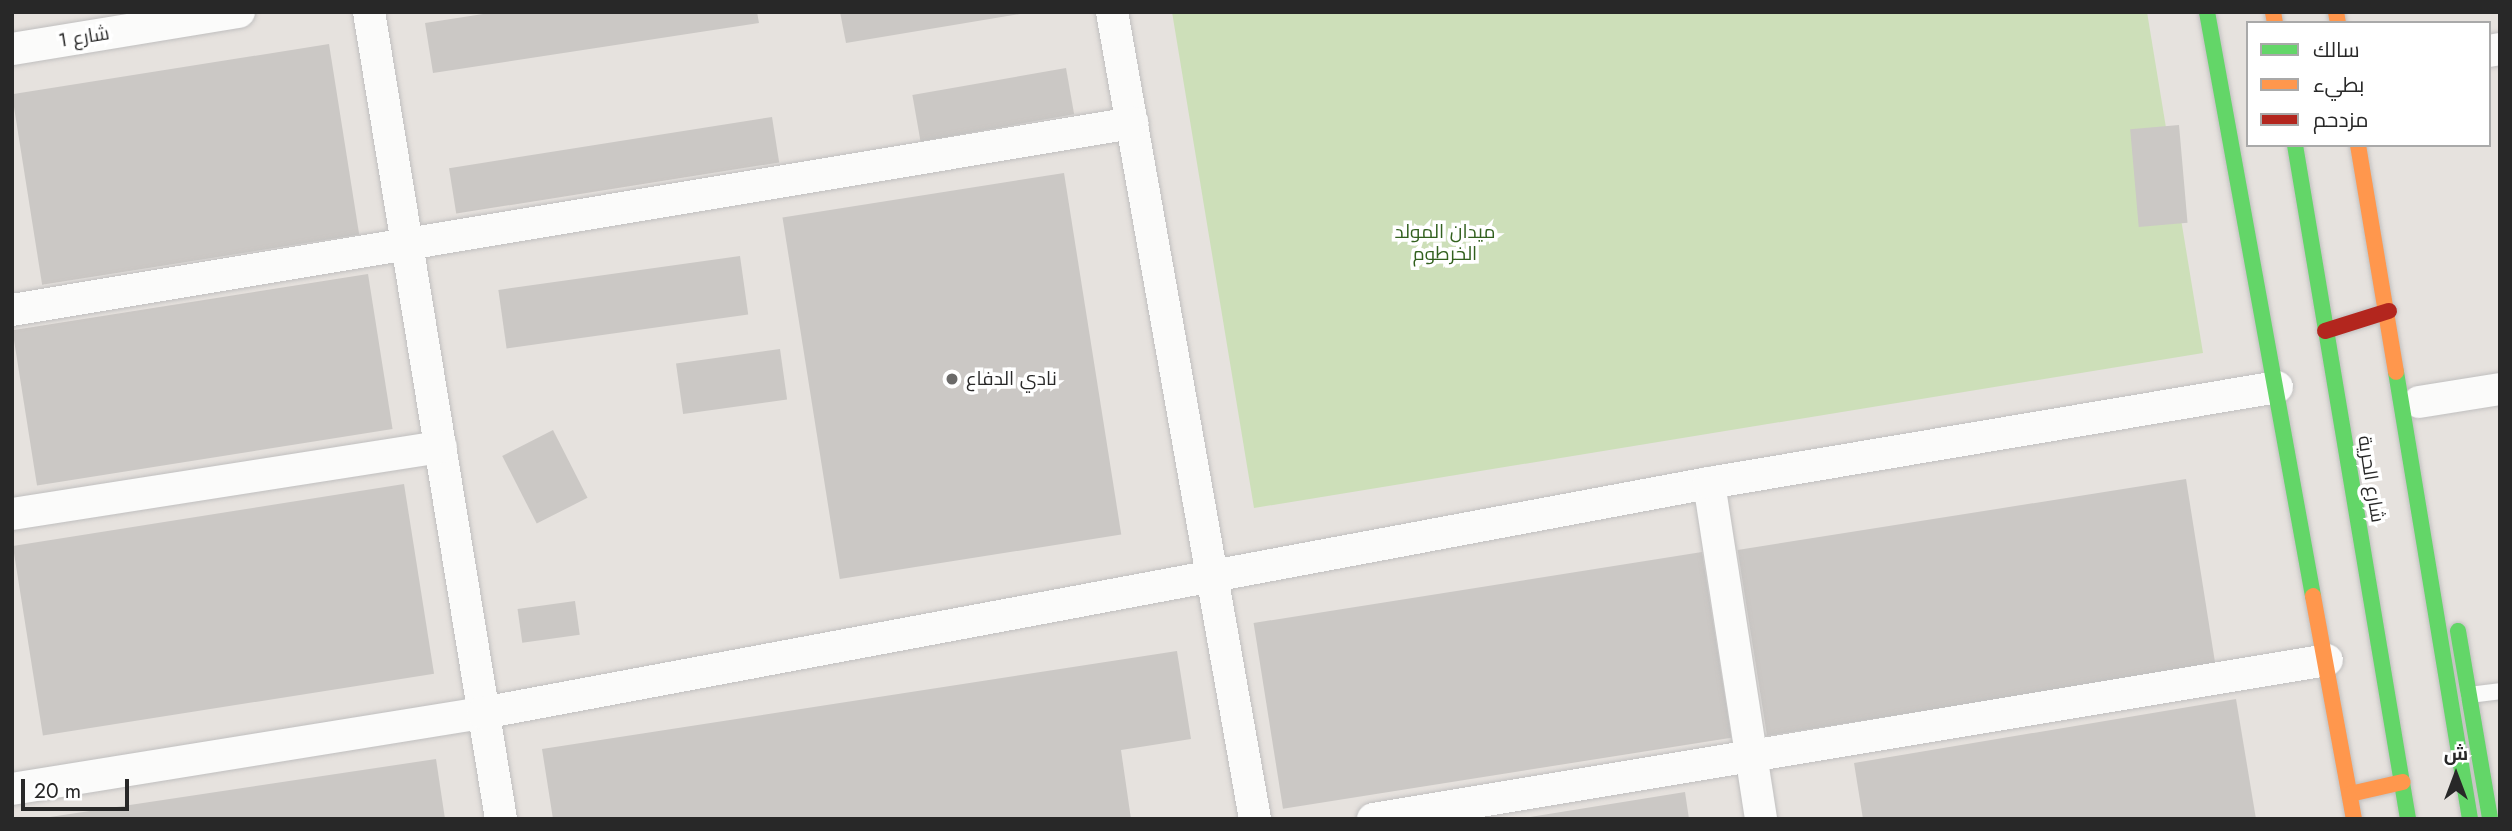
<!DOCTYPE html>
<html>
<head>
<meta charset="utf-8">
<style>
  body { margin:0 }
  #map { position:relative; width:2512px; height:831px; overflow:hidden; background:#e6e2de; font-family:Jost,Cairo,sans-serif }
  div>[style] { position:absolute }
  [style*='--x'] { left:calc(var(--x)*1px); top:calc(var(--y)*1px); width:calc(var(--w)*1px); rotate:calc(var(--a)*1deg) }
  .green>* { inset:0; background:#cddfb9 }
  .building>* { inset:0; background:#cbc8c5; transform-origin:0 0 }
  .roads { filter:drop-shadow(0 0 2px #c0bfbf) drop-shadow(0 0 2px #c0bfbf) }
  .lane>* { height:16px; margin:-8px; padding:0 8px; transform-origin:8px; border-radius:8px; background:#fbfbfa }
  .street>* { height:32px; margin:-16px; padding:0 16px; transform-origin:16px; border-radius:16px; background:#fbfbfa }
  .fast>* { height:16px; margin:-8px; padding:0 8px; transform-origin:8px; border-radius:8px; background:#63d668 }
  .slow>* { height:16px; margin:-8px; padding:0 8px; transform-origin:8px; border-radius:8px; background:#ff974d }
  .jam>* { height:16px; margin:-8px; padding:0 8px; transform-origin:8px; border-radius:8px; background:#b3261e }
  .dots>* { width:19px; height:19px; translate:-50% -50%; box-sizing:border-box; border:4px solid #fff; border-radius:50% }
  span { translate:-50% -50%; white-space:nowrap; text-align:center; line-height:1.15; -webkit-text-stroke:7px #fff; paint-order:stroke }
  .street-label { font-size:19px; color:#282828 }
  .park-label { font-size:19px; color:#32601e }
  .poi-label { font-size:19px; color:#282828 }
  .left { translate:0 -50%; text-align:left }
  .frame { position:absolute; inset:0; border:14px solid #282828; pointer-events:none }
  .legend { position:absolute; left:2246px; top:21px; width:245px; height:126px; box-sizing:border-box; background:#fff; border:2px solid #a9a9a9; margin:0; padding:9px 12px; list-style:none; font-size:21px; color:#282828 }
  .legend li { display:flex; align-items:center; gap:14px; height:35px }
  .legend b { width:35px; border:2px solid #a9a9a9 }
  .north { position:absolute; left:2421px; top:740px; width:70px; height:70px; -webkit-text-stroke:5px #fff; paint-order:stroke; rotate:0deg; font-size:19px; font-weight:700; line-height:28px; text-align:center; color:#282828 }
  .north::after { content:''; display:block; margin:auto; width:24px; height:32px; background:#282828; clip-path:polygon(50% 0,100% 100%,50% 72%,0 100%) }
  .scale { position:absolute; left:21px; top:779px; width:108px; height:32px; box-sizing:border-box; border:4px solid #282828; border-top:0; padding-left:9px; font-size:21px; line-height:24px; white-space:nowrap; color:#282828; -webkit-text-stroke:5px #fff; paint-order:stroke }
</style>
</head>
<body>
<div id="map">
  <div class="green">
    <div style="clip-path:polygon(1172px 12px,2147px 12px,2203px 353px,1254px 508px)"></div>
  </div>
  <div class="building">
    <div style="clip-path:polygon(496px 12px,757px 12px,759px 23px,433px 73px,425px 23px)"></div>
    <div style="clip-path:polygon(840px 12px,1019px 12px,1020px 14px,846px 43px)"></div>
    <div style="left:329px;top:44px;width:193px;height:321px;rotate:81deg"></div>
    <div style="left:1066px;top:68px;width:47px;height:156px;rotate:80deg"></div>
    <div style="left:772px;top:117px;width:46px;height:327px;rotate:81deg"></div>
    <div style="left:2179px;top:125px;width:98px;height:49px;rotate:85deg"></div>
    <div style="left:1064px;top:173px;width:366px;height:285px;rotate:81deg"></div>
    <div style="left:740px;top:256px;width:59px;height:244px;rotate:82deg"></div>
    <div style="left:368px;top:274px;width:157px;height:360px;rotate:81deg"></div>
    <div style="left:780px;top:349px;width:51px;height:105px;rotate:82deg"></div>
    <div style="left:553px;top:430px;width:76px;height:57px;rotate:63deg"></div>
    <div style="left:2186px;top:479px;width:188px;height:454px;rotate:81deg"></div>
    <div style="left:404px;top:484px;width:192px;height:396px;rotate:81deg"></div>
    <div style="left:1702px;top:552px;width:188px;height:454px;rotate:81deg"></div>
    <div style="left:575px;top:601px;width:34px;height:58px;rotate:82deg"></div>
    <div style="clip-path:polygon(1177px 651px,1191px 739px,1121px 750px,1131px 819px,553px 819px,542px 749px)"></div>
    <div style="clip-path:polygon(2236px 699px,2256px 819px,1863px 819px,1854px 763px)"></div>
    <div style="clip-path:polygon(436px 759px,445px 819px,50px 819px,50px 817px)"></div>
    <div style="clip-path:polygon(1685px 792px,1689px 819px,1531px 819px,1530px 817px)"></div>
  </div>
  <div class="roads">
    <div class="lane">
      <div style="--x:2469;--y:695;--w:31;--a:-7"></div>
    </div>
    <div class="street">
      <div style="--x:369;--y:12;--w:818;--a:80.71"></div>
      <div style="--x:1112;--y:12;--w:820;--a:79.95"></div>
      <div style="--x:12;--y:49;--w:230;--a:-9.3"></div>
      <div style="--x:2489;--y:51;--w:11;--a:-10"></div>
      <div style="--x:12;--y:310;--w:1136;--a:-9.48"></div>
      <div style="--x:2419;--y:402;--w:82;--a:-9.1"></div>
      <div style="--x:1709;--y:483;--w:340;--a:81.2"></div>
      <div style="--x:12;--y:514;--w:434;--a:-8.9"></div>
      <div style="--x:12;--y:789;--w:477;--a:-9.2"></div>
      <div style="--x:483;--y:713;--w:1247;--a:-10.63"></div>
      <div style="--x:1709;--y:483;--w:576;--a:-9.59"></div>
      <div style="--x:1373;--y:819;--w:967;--a:-9.46"></div>
    </div>
    <div class="fast">
      <div style="--x:2207;--y:12;--w:594;--a:79.71"></div>
      <div style="--x:2295;--y:145;--w:683;--a:80.48"></div>
      <div style="--x:2396;--y:372;--w:453;--a:80.6"></div>
      <div style="--x:2458;--y:631;--w:191;--a:80.3"></div>
    </div>
    <div class="slow">
      <div style="--x:2273;--y:12;--w:11;--a:80"></div>
      <div style="--x:2336;--y:12;--w:11;--a:80"></div>
      <div style="--x:2358;--y:145;--w:230;--a:80.5"></div>
      <div style="--x:2313;--y:596;--w:227;--a:79.6"></div>
      <div style="--x:2350;--y:794;--w:54;--a:-12.8"></div>
    </div>
    <div class="jam">
      <div style="--x:2325;--y:331;--w:67;--a:-17.4"></div>
    </div>
  </div>
  <div class="dots">
    <div style="left:952px;top:379px;background:#6a6968"></div>
  </div>
  <div class="street-label">
    <span style="left:84px;top:37px;rotate:-9deg">شارع 1</span>
    <span style="left:2371px;top:479px;rotate:81deg">شارع الحرية</span>
  </div>
  <div class="park-label">
    <span style="left:1445px;top:243px">ميدان المولد<br>الخرطوم</span>
  </div>
  <div class="poi-label">
    <span class="left" style="left:966px;top:379px">نادي الدفاع</span>
  </div>
  <div class="frame"></div>
  <ul class="legend">
  <li><b style="height:9px;background:#63d668"></b>سالك</li>
  <li><b style="height:9px;background:#ff974d"></b>بطيء</li>
  <li><b style="height:9px;background:#b3261e"></b>مزدحم</li>
  </ul>
  <div class="north">ش</div>
  <div class="scale">20 m</div>
</div>
</body>
</html>
